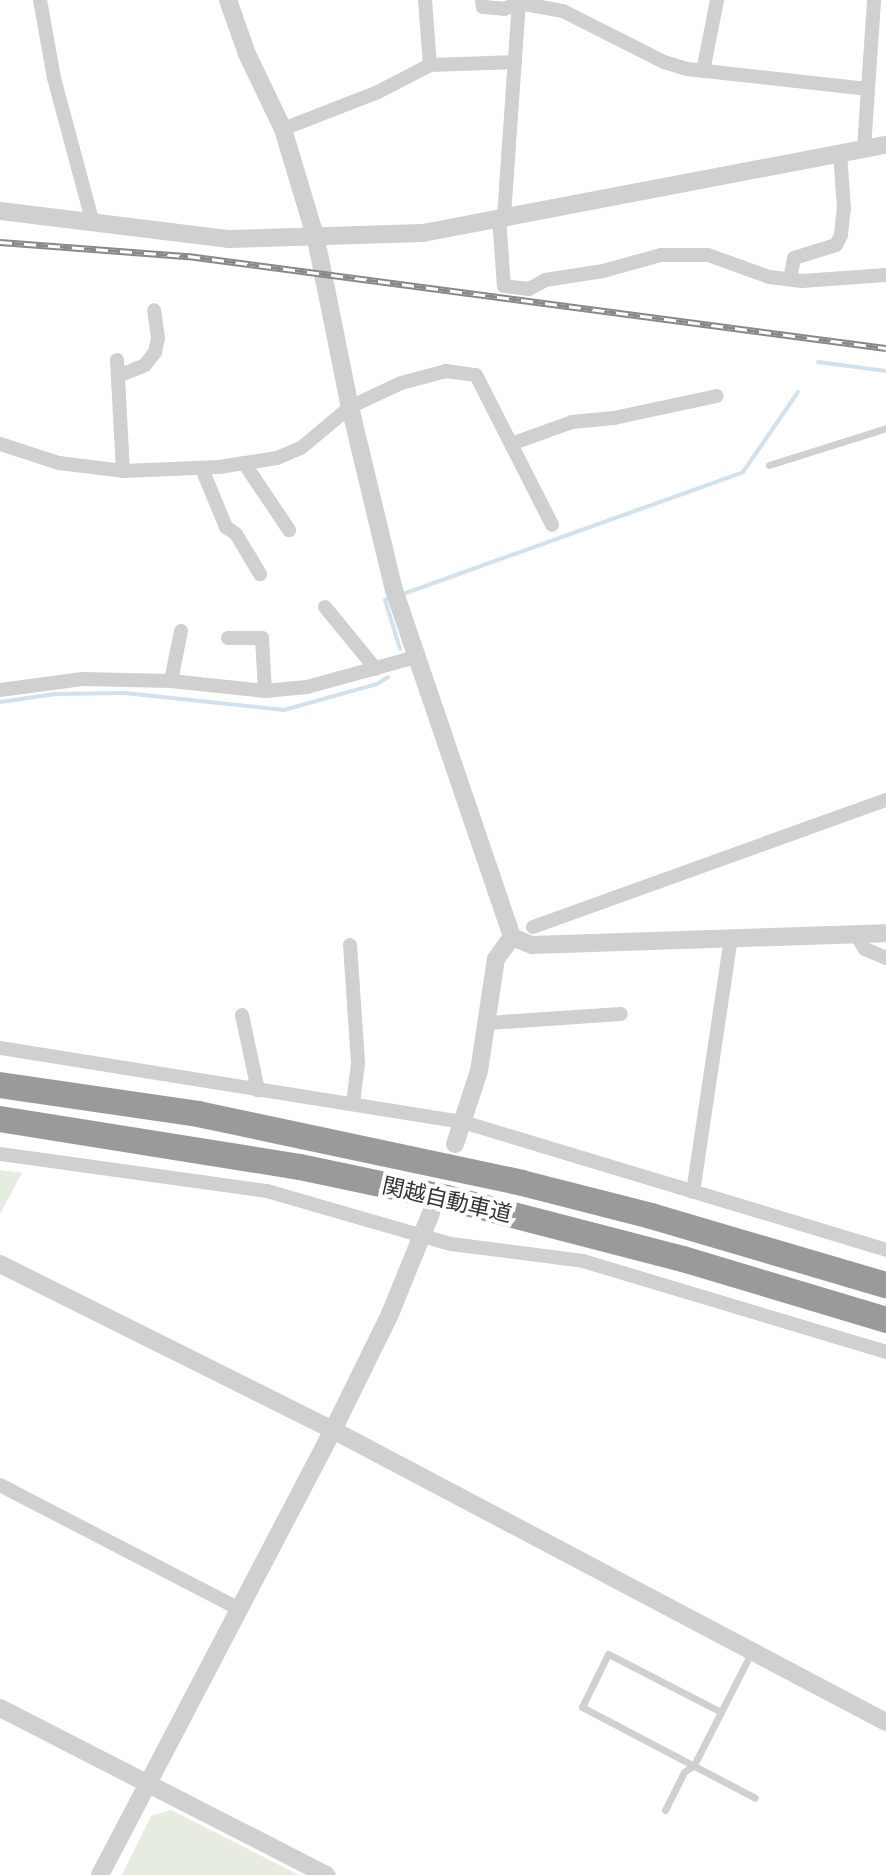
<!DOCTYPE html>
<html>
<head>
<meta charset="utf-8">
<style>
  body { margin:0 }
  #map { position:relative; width:886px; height:1875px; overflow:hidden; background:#fff; font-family:Helvetica,"Noto Sans JP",sans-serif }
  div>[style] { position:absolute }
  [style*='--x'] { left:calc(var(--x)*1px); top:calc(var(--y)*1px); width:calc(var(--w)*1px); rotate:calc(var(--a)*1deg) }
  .green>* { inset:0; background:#e6ecdf }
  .stream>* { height:4px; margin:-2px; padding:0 2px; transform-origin:2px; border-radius:2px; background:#cfe2ee }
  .service>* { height:7px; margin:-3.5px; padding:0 3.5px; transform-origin:3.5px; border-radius:3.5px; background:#d0d0d0 }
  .minor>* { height:14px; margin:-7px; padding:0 7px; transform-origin:7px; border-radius:7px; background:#d0d0d0 }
  .tertiary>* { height:18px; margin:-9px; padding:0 9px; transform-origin:9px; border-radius:9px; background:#d0d0d0 }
  .motorway>* { height:26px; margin:-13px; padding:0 13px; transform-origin:13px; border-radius:13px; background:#9a9a9a }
  .rail>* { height:7px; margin-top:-3.5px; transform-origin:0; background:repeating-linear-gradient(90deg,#fff 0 12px,#888 0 24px); box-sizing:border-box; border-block:2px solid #888 }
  span { translate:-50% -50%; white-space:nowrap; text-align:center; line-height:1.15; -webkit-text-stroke:8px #fff; paint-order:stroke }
  .street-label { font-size:22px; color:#333 }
</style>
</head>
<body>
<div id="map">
  <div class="green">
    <div style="clip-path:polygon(0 1170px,22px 1173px,0 1214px)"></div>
    <div style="clip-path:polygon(171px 1810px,299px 1875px,122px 1875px,151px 1816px)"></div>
  </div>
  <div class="stream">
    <div style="--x:818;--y:362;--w:69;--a:7.5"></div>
    <div style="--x:403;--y:594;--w:361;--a:-19.7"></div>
    <div style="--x:743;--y:472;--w:97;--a:-55.5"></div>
    <div style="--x:391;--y:598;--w:6;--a:162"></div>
    <div style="--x:385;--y:600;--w:51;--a:73"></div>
    <div style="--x:0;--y:702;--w:56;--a:-8.3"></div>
    <div style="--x:55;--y:694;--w:70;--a:-0.8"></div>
    <div style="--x:125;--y:693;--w:160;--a:6.1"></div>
    <div style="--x:284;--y:710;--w:97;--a:-15.6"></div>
    <div style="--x:377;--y:684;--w:13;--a:-32"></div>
  </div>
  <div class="service">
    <div style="--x:769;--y:465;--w:123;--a:-17.5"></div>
    <div style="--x:721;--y:1712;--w:127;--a:-152.8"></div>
    <div style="--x:608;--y:1654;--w:59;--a:116.1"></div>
    <div style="--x:582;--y:1707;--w:195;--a:27.7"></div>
    <div style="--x:665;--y:1810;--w:42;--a:-63.4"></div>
    <div style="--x:684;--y:1772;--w:12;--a:-35"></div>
    <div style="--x:694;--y:1765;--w:126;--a:-63"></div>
  </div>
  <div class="minor">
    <div style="--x:40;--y:0;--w:79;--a:79.8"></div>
    <div style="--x:54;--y:78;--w:151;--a:75"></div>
    <div style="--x:425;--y:0;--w:65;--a:85.6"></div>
    <div style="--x:482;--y:0;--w:7;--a:82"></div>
    <div style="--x:483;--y:7;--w:21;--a:5"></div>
    <div style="--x:504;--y:9;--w:16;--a:-22"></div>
    <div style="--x:519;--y:3;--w:45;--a:10.3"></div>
    <div style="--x:563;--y:11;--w:113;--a:26.8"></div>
    <div style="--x:664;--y:62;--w:24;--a:17"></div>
    <div style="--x:687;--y:69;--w:181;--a:6.3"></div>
    <div style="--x:703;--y:71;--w:72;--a:-78.8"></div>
    <div style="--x:283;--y:129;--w:100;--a:-21.2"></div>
    <div style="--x:376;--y:93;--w:61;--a:-27.4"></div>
    <div style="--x:430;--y:65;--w:85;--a:-2"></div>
    <div style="--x:864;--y:148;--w:148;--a:-86.1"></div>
    <div style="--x:504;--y:216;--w:214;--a:-86"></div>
    <div style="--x:499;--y:217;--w:69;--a:85.9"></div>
    <div style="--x:504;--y:286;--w:25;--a:7"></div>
    <div style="--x:529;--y:289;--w:18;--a:-29"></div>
    <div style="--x:545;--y:280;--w:59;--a:-8.8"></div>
    <div style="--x:603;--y:271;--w:60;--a:-15.4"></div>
    <div style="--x:661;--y:255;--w:47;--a:0"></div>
    <div style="--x:708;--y:255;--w:65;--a:19.8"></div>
    <div style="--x:769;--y:277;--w:33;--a:7"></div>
    <div style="--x:802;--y:281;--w:84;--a:-4.1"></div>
    <div style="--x:790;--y:279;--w:21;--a:-79"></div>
    <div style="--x:794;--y:258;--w:44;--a:-17.2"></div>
    <div style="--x:836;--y:245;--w:11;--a:-63"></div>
    <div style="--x:841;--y:235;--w:27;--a:-84"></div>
    <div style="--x:844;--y:208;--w:55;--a:-94.2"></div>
    <div style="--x:117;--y:360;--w:111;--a:86.9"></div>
    <div style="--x:118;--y:376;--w:29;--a:-22"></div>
    <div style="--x:145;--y:365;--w:16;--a:-52"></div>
    <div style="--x:155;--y:352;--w:14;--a:-78"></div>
    <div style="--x:158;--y:338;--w:28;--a:-98"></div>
    <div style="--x:0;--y:444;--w:62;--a:17.9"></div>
    <div style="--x:59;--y:463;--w:64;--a:7.1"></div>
    <div style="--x:123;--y:471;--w:96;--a:-2.4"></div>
    <div style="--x:219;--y:467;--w:59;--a:-8.8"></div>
    <div style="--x:277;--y:458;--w:26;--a:-23"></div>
    <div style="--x:301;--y:448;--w:64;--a:-39.9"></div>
    <div style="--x:350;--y:407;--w:56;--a:-25.2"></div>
    <div style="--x:401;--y:383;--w:47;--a:-14.9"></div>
    <div style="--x:446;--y:371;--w:30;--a:8"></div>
    <div style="--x:476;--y:375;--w:168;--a:63.1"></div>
    <div style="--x:511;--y:444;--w:65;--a:-19.8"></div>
    <div style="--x:572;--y:422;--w:42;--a:-5.4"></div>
    <div style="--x:614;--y:418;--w:105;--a:-12.1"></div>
    <div style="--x:244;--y:463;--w:81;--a:56.1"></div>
    <div style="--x:202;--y:469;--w:63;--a:67.5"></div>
    <div style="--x:226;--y:527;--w:12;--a:35"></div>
    <div style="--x:236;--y:534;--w:47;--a:59"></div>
    <div style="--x:325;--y:607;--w:80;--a:50.6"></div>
    <div style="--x:228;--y:638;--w:34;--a:0"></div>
    <div style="--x:262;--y:638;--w:53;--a:86.8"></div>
    <div style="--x:171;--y:681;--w:51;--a:-78.7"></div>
    <div style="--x:0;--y:690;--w:83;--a:-7.6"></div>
    <div style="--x:82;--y:679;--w:89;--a:1.3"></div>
    <div style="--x:171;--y:681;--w:95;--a:6.1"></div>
    <div style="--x:265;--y:691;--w:42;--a:-5.4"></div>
    <div style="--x:307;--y:687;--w:113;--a:-15.4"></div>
    <div style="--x:533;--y:927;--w:375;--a:-19.8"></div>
    <div style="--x:855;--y:933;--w:19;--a:58"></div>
    <div style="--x:865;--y:949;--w:23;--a:23"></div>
    <div style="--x:350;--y:945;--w:118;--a:86.1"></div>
    <div style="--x:358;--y:1063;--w:41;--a:97"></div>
    <div style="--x:242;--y:1015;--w:77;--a:78"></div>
    <div style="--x:488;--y:1023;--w:133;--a:-3.9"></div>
    <div style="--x:0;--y:1048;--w:469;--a:9.1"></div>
    <div style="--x:463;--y:1122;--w:442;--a:16.8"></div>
    <div style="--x:0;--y:1154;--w:270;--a:7.9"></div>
    <div style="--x:267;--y:1191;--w:191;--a:16.1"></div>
    <div style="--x:451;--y:1244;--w:133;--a:7.3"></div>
    <div style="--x:583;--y:1261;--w:316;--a:16.7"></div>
    <div style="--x:693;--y:1192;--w:257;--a:-81.5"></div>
    <div style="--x:0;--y:1485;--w:269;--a:27.4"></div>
  </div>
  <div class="tertiary">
    <div style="--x:228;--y:0;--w:57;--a:70.6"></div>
    <div style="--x:247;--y:54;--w:83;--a:64.4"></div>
    <div style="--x:283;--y:129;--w:115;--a:73.3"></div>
    <div style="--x:316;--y:239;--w:171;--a:78.6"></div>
    <div style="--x:350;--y:407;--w:188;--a:76.5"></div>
    <div style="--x:394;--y:590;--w:367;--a:71.2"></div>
    <div style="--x:512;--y:937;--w:22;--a:22"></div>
    <div style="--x:532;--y:945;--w:354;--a:-1.9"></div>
    <div style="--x:0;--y:211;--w:231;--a:7"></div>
    <div style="--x:229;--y:239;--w:194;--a:-1.8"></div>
    <div style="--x:423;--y:233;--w:471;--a:-10.8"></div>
    <div style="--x:455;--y:1144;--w:77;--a:-71.8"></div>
    <div style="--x:479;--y:1071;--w:113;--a:-81.4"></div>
    <div style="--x:496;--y:959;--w:27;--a:-54"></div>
    <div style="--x:0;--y:1264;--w:372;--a:26.5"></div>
    <div style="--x:333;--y:1430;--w:625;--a:27.84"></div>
    <div style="--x:0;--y:1708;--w:367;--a:27.1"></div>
    <div style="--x:100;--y:1875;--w:502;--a:-62.36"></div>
    <div style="--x:333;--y:1430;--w:129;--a:-63.8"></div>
    <div style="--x:390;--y:1314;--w:109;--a:-67.9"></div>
  </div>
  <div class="motorway">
    <div style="--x:0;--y:1085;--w:200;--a:8.3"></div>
    <div style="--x:198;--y:1114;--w:331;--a:12"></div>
    <div style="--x:522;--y:1183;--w:133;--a:14.3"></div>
    <div style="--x:651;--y:1216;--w:245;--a:16.4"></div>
    <div style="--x:0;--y:1119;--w:304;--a:9.1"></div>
    <div style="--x:300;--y:1167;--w:150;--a:11.9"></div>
    <div style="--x:447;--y:1198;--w:244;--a:14.5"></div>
    <div style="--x:683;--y:1259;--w:212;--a:16.7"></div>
  </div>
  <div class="rail">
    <div style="--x:0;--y:242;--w:189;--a:4.3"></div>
    <div style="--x:188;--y:256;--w:704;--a:7.51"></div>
  </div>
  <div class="street-label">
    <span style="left:447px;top:1200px;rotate:13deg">関越自動車道</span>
  </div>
</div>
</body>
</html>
